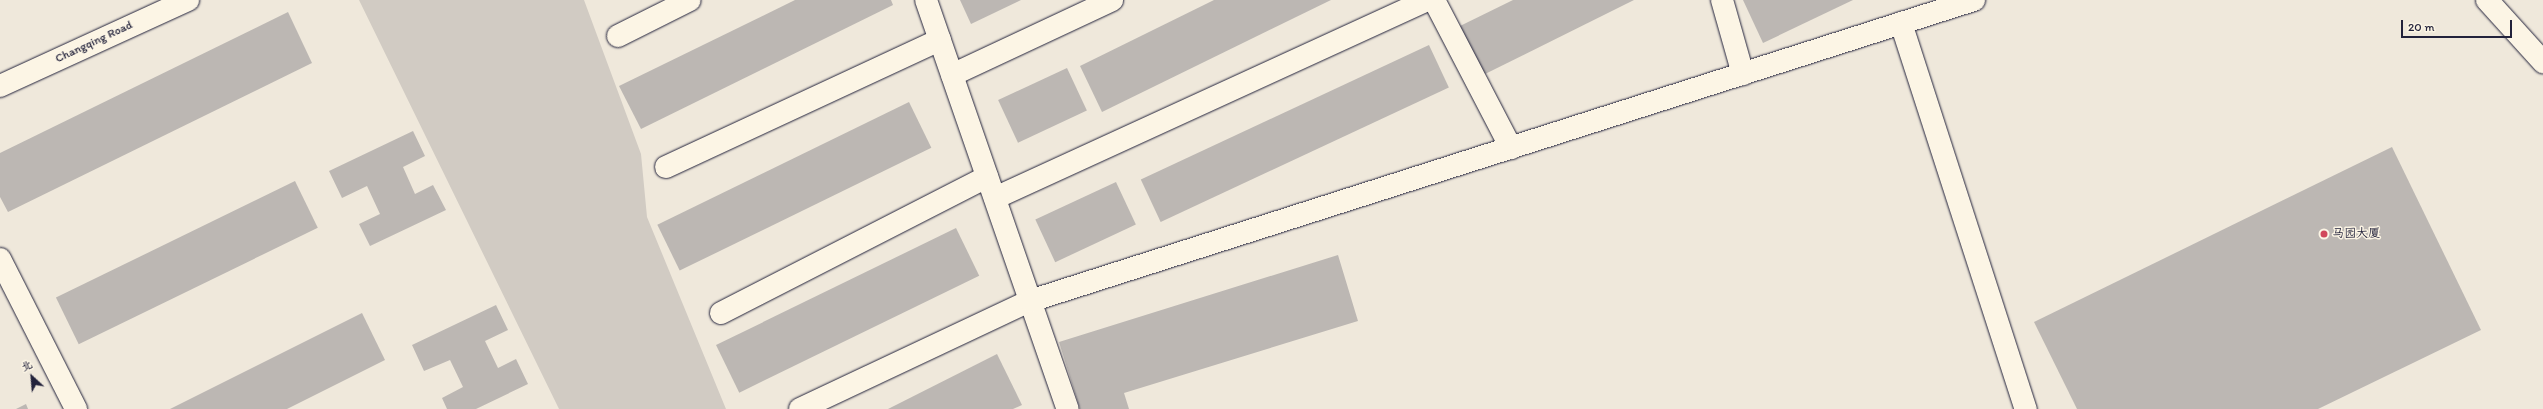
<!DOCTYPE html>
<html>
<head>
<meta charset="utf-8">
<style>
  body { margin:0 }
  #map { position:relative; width:2543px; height:409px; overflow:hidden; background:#efe8db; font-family:Itim,"LXGW WenKai TC",sans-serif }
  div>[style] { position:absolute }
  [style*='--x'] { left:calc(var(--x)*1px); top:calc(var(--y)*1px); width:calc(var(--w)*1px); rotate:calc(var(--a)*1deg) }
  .green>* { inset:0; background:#d1cbc3 }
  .building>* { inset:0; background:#bcb7b3; transform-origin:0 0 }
  .roads { filter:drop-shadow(0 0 1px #22223b) drop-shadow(0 0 1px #22223b) }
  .minor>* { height:22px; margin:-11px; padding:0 11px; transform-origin:11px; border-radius:11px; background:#fcf5e5 }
  .major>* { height:22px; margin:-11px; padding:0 11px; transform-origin:11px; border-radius:11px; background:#fcf5e5 }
  .dots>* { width:11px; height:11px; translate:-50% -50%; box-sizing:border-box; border:2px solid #fcf5e5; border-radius:50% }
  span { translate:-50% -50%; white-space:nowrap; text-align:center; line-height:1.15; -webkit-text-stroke:3px #fcf5e5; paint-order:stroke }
  .street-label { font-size:12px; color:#22223b }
  .poi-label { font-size:12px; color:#22223b }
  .left { translate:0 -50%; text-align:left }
  .north { position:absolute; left:12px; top:357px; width:40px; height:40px; -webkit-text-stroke:3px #fcf5e5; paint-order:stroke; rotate:334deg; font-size:11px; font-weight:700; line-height:16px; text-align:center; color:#22223b }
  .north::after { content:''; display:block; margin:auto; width:14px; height:18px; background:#22223b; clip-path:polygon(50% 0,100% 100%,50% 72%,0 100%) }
  .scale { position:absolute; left:2401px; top:20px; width:111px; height:18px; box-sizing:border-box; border:2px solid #22223b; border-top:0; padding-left:5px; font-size:12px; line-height:14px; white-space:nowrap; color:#22223b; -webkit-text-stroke:3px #fcf5e5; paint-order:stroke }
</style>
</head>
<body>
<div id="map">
  <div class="green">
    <div style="clip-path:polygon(359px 0,584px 0,641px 154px,647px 217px,726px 409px,559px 409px)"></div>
  </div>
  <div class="building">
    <div style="clip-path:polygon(795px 0,891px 0,893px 5px,641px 129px,619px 86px)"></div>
    <div style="clip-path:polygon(960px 0,1021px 0,971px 24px)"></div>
    <div style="clip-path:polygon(1214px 0,1331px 0,1102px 112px,1080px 66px)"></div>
    <div style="clip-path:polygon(1513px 0,1634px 0,1483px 75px,1460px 26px)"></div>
    <div style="clip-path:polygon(1743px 0,1853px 0,1763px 43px)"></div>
    <div style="clip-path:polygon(288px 12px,312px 63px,8px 212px,0 197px,0 153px)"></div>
    <div style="left:1429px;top:45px;width:47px;height:318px;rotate:65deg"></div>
    <div style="left:1067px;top:68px;width:47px;height:76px;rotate:65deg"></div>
    <div style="left:909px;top:102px;width:51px;height:280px;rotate:64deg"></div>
    <div style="clip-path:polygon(413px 131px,425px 156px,403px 167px,415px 194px,433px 185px,446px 210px,370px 246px,359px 224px,380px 214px,367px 186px,342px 198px,329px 171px)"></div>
    <div style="clip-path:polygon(2392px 147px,2481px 330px,2318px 409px,2077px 409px,2034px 322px)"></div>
    <div style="left:295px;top:181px;width:52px;height:266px;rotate:64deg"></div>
    <div style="left:1116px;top:182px;width:47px;height:89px;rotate:65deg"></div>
    <div style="left:956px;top:228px;width:53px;height:267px;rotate:64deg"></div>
    <div style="clip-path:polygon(1338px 255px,1358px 321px,1124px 393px,1129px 409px,1080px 409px,1059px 342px)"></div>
    <div style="clip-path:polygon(496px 305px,508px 330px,485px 341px,498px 368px,516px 359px,528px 384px,476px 409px,447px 409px,442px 398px,463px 387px,450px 360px,424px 371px,412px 345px)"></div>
    <div style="clip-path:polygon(362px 313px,385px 360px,287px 409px,170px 409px)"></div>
    <div style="clip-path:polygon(997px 354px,1022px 405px,1013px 409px,888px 409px)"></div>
    <div style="clip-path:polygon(26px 404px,28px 409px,16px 409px)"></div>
  </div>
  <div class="roads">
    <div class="minor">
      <div style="--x:926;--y:0;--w:433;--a:70.9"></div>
      <div style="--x:1434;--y:0;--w:167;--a:62.5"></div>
      <div style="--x:1722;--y:0;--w:77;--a:74.2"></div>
      <div style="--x:1901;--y:23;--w:406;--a:72.1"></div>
      <div style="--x:618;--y:36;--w:80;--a:-26.6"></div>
      <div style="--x:952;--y:75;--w:177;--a:-25.1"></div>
      <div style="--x:0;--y:86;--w:207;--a:-24.6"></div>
      <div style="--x:666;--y:167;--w:302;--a:-24.9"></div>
      <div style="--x:995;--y:198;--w:476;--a:-24.6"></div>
      <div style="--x:0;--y:259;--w:168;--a:63.1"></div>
      <div style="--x:721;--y:313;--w:299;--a:-27.1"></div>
      <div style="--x:800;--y:409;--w:254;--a:-25.2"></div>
      <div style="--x:1030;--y:301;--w:991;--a:-17.69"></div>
    </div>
    <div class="major">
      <div style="--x:2487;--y:0;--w:84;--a:47.9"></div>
    </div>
  </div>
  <div class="dots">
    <div style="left:2324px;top:234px;background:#d1495b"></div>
  </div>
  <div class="street-label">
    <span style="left:94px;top:42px;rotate:-25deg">Changqing Road</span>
  </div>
  <div class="poi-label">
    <span class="left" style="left:2332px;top:234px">马园大厦</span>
  </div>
  <div class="north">北</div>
  <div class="scale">20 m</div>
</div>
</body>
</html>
